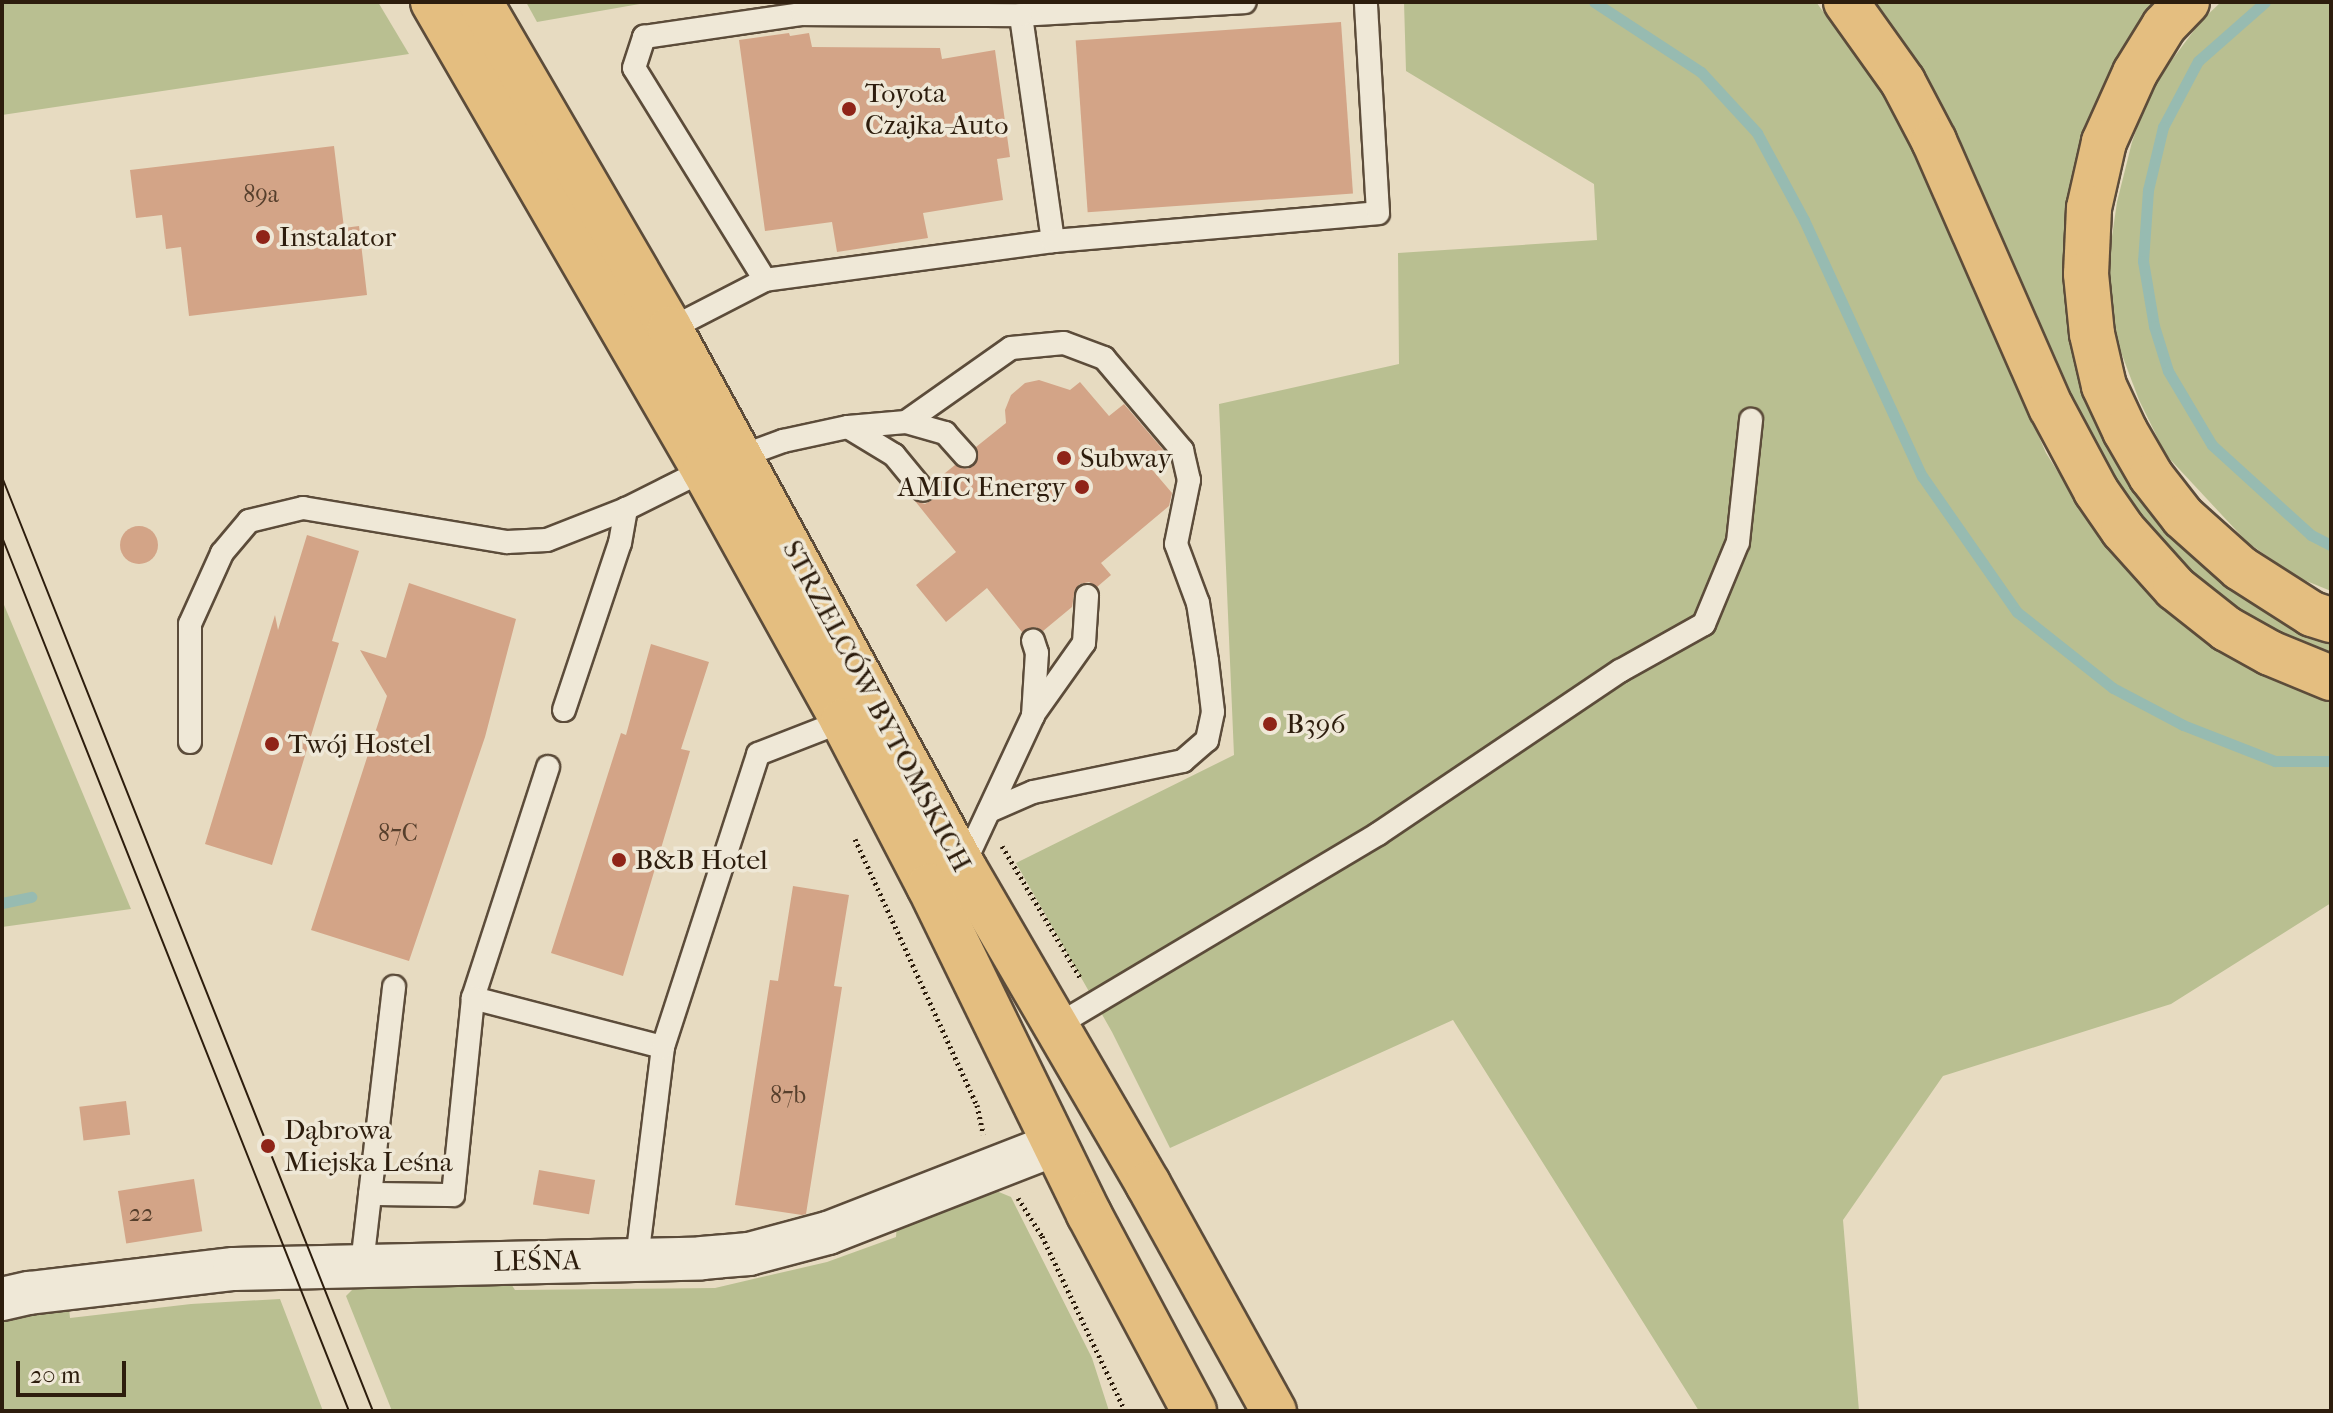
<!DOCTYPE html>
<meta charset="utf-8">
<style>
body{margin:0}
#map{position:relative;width:2333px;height:1413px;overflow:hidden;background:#e7dbc1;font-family:"IM FELL French Canon",serif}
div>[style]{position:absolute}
.green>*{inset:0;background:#b9bf91}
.stream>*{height:11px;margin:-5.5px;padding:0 5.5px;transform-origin:5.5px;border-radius:5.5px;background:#97bbb1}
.building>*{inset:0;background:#d3a487;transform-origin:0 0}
.round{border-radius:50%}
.path>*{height:5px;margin-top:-2.5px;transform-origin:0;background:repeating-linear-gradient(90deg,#2d1d0d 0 2px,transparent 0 6px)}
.roads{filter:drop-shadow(2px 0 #5c4c3a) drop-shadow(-2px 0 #5c4c3a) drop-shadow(0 2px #5c4c3a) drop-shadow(0 -2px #5c4c3a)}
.lane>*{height:22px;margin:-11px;padding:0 11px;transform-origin:11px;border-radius:11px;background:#efe8d7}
.street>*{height:42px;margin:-21px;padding:0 21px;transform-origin:21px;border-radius:21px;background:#efe8d7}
.primary>*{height:44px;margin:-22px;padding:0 22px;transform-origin:22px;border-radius:22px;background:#e4be80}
.highway>*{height:44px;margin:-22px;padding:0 22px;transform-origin:22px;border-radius:22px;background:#e4be80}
.tram>*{height:2px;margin:-1px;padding:0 1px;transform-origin:1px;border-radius:1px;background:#2d1d0d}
.dots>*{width:22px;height:22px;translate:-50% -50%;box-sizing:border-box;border:4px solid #efe8d7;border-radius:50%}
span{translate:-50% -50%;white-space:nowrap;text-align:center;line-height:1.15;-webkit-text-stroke:7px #efe8d7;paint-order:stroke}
.number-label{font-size:24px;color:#563f2c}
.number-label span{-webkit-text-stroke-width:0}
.poi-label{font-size:28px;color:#2d1d0d}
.left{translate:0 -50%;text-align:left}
.right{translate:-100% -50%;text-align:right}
.street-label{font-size:28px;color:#2d1d0d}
.frame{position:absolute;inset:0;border:4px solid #2d1d0d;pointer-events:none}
.scale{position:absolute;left:16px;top:1361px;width:110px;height:36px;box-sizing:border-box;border:4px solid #2d1d0d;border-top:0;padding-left:10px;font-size:24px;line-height:28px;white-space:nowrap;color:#2d1d0d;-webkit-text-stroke:6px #efe8d7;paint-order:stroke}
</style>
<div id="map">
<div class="green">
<i style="clip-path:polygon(2px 2px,378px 2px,409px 54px,2px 115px)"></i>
<i style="clip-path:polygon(526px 2px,651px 2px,537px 22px)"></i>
<i style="clip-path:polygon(1404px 2px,1816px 2px,1874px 79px,1916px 153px,2046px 453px,2100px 539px,2158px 601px,2260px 672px,2331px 701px,2331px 903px,2171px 1004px,1943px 1076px,1843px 1220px,1859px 1411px,1699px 1411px,1453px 1020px,1170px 1148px,1112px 1032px,1016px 863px,1234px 755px,1219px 404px,1399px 364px,1398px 253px,1597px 240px,1594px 184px,1406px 71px)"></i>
<i style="clip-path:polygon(1869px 2px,2165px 2px,2094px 117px,2095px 399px,2331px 638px,2331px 658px,2258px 621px,2205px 585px,2154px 534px,2107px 470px,2073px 408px,1956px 139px,1895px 31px)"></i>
<i style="clip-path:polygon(2221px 2px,2331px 2px,2331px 591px,2299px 578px,2248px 543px,2166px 455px,2139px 400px,2116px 339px,2108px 264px,2117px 202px,2132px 142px,2151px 88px,2201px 21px)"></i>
<i style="clip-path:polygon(2px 600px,131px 909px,2px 927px)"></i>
<i style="clip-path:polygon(994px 1190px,1011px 1197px,1092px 1358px,1109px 1411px,392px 1411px,346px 1296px,365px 1277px,504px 1273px,515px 1290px,715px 1288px,827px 1262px,896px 1237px,897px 1223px)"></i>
<i style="clip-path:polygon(68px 1297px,70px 1318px,191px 1304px,280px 1299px,323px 1411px,2px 1411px,2px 1309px)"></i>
</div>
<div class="stream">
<i style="left:1594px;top:2px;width:128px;rotate:33.2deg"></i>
<i style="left:1701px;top:72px;width:83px;rotate:47.4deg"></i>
<i style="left:1757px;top:133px;width:99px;rotate:61.6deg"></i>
<i style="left:1804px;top:220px;width:282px;rotate:65.3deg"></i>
<i style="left:1922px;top:476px;width:166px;rotate:55.1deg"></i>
<i style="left:2017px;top:612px;width:122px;rotate:38.4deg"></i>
<i style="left:2113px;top:688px;width:79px;rotate:27.9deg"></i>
<i style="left:2183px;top:725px;width:99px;rotate:21.4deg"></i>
<i style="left:2275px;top:761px;width:56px"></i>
<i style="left:2265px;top:2px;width:89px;rotate:138.6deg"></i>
<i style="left:2198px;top:61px;width:75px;rotate:117.9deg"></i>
<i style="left:2163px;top:127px;width:65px;rotate:103.4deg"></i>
<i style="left:2148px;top:190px;width:71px;rotate:94deg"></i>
<i style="left:2143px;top:261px;width:66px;rotate:80.4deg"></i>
<i style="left:2154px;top:326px;width:47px;rotate:72.7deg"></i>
<i style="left:2168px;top:371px;width:86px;rotate:59.3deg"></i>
<i style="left:2212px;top:445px;width:134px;rotate:42.3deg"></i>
<i style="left:2311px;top:535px;width:22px;rotate:27deg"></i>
<i style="left:2px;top:903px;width:30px;rotate:-12deg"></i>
</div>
<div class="building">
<i style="left:1341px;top:22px;width:172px;height:266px;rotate:86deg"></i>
<i style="clip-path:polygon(789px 33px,790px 36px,809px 33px,812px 47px,940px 48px,942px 59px,995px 50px,1010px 157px,997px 159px,1003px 200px,923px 213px,928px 238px,837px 252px,832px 222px,765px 231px,739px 40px)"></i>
<i style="clip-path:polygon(334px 146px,344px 228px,359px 226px,367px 295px,189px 316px,181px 247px,166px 249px,162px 215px,136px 218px,130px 170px)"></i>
<i style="clip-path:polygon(1039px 380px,1070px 390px,1080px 382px,1109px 416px,1124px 404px,1165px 452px,1149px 466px,1172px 493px,1169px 506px,1101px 563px,1111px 575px,1097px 587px,1089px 582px,1080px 584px,1075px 589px,1072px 607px,1043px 631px,1035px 627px,1022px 632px,987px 588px,946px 622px,916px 585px,956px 552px,915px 501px,925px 504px,932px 500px,936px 494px,934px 482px,955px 465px,967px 469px,975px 465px,978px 458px,976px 447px,1006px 423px,1005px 410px,1011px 395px,1025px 383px)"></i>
<i class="round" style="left:120px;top:526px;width:38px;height:38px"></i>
<i style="clip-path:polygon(307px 535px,359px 551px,332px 641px,339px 643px,272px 865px,205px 844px,275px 615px,278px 630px)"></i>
<i style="clip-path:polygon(409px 583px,516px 619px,485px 737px,409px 961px,311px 930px,387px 696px,360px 650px,386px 658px)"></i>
<i style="clip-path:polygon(651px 644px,709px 662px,681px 749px,690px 751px,623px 976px,551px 953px,621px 733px,626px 735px)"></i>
<i style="clip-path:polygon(793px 886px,849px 895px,834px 986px,842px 987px,806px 1214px,802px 1215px,735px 1205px,770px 980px,778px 981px)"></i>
<i style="left:126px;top:1101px;width:34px;height:47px;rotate:83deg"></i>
<i style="left:539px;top:1170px;width:57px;height:35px;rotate:10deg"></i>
<i style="left:194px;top:1179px;width:53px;height:77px;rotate:81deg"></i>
</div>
<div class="path">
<i style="left:855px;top:839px;width:293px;rotate:65.4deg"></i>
<i style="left:977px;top:1105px;width:30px;rotate:78deg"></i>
<i style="left:1002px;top:846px;width:155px;rotate:59.3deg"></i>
<i style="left:1018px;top:1198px;width:45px;rotate:57.7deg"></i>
<i style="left:1042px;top:1236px;width:194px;rotate:64.6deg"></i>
</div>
<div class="roads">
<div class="lane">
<i style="left:1053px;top:241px;width:228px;rotate:-98.1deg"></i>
<i style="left:1021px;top:15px;width:224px;rotate:-3.3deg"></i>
<i style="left:765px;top:280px;width:291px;rotate:-7.7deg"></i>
<i style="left:1053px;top:241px;width:326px;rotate:-4.9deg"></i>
<i style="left:1378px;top:213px;width:211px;rotate:-93.3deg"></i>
<i style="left:670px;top:329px;width:107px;rotate:-27.3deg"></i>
<i style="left:765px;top:280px;width:249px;rotate:-121.7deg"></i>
<i style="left:634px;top:68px;width:33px;rotate:-72deg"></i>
<i style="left:644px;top:37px;width:160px;rotate:-8.3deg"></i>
<i style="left:802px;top:14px;width:219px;rotate:0.3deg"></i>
<i style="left:906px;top:422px;width:128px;rotate:-35.2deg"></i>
<i style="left:1011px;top:348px;width:53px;rotate:-5.4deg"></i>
<i style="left:1064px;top:343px;width:43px;rotate:20.6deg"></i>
<i style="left:1104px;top:358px;width:121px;rotate:49.7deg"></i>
<i style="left:1182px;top:450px;width:31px;rotate:77deg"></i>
<i style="left:1189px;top:480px;width:65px;rotate:101.5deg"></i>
<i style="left:1176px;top:544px;width:63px;rotate:69.6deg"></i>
<i style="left:1198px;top:603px;width:59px;rotate:81.2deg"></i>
<i style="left:1207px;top:661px;width:51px;rotate:83.3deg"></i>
<i style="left:1213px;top:712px;width:29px;rotate:102deg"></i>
<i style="left:1207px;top:740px;width:32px;rotate:139deg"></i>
<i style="left:1183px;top:761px;width:153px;rotate:168.3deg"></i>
<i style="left:1033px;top:792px;width:48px;rotate:156.6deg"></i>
<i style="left:848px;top:427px;width:58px;rotate:-4.9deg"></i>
<i style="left:906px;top:422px;width:41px;rotate:15.8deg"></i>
<i style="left:945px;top:433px;width:30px;rotate:48deg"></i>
<i style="left:742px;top:456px;width:44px;rotate:-20.1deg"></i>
<i style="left:783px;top:441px;width:66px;rotate:-12.2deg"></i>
<i style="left:848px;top:427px;width:54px;rotate:31.3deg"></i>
<i style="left:894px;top:455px;width:45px;rotate:50.4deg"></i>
<i style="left:564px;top:710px;width:176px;rotate:-71.5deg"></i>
<i style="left:620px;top:543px;width:35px;rotate:-80deg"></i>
<i style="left:1033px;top:715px;width:88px;rotate:-54.7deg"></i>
<i style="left:1084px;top:643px;width:47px;rotate:-86.3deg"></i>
<i style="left:190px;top:742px;width:118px;rotate:-90deg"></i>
<i style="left:190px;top:624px;width:78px;rotate:-65.7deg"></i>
<i style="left:222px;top:553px;width:42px;rotate:-49.8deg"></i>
<i style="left:249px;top:521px;width:56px;rotate:-13.5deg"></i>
<i style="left:303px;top:508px;width:207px;rotate:9.5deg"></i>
<i style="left:507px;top:542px;width:40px;rotate:-2.9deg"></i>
<i style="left:547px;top:540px;width:85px;rotate:-21.4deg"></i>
<i style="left:626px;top:509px;width:87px;rotate:-26.6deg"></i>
<i style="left:548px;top:767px;width:243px;rotate:108deg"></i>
<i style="left:473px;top:998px;width:196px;rotate:14.5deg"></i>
<i style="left:963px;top:866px;width:166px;rotate:-65deg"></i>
<i style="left:1033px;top:716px;width:63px;rotate:-86.4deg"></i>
<i style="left:1037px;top:653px;width:13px;rotate:-108deg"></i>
<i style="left:1056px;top:1026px;width:375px;rotate:-30.8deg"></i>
<i style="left:1378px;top:834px;width:292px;rotate:-34deg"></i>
<i style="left:1620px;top:671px;width:96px;rotate:-29.2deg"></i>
<i style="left:1704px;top:624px;width:89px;rotate:-67.5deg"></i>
<i style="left:1738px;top:542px;width:123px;rotate:-83.9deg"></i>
<i style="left:370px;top:1194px;width:83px;rotate:0.7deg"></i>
<i style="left:453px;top:1195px;width:198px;rotate:-84.2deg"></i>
<i style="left:637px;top:1259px;width:214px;rotate:-83deg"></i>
<i style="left:663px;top:1047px;width:308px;rotate:-72deg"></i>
<i style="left:758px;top:754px;width:91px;rotate:-21.2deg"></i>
<i style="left:362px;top:1264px;width:279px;rotate:-83.4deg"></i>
</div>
<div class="street">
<i style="left:2px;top:1299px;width:28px;rotate:-13deg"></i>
<i style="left:29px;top:1293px;width:206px;rotate:-6.7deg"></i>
<i style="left:234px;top:1269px;width:468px;rotate:-1.3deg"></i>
<i style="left:702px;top:1258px;width:47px;rotate:-4.9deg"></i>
<i style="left:749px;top:1254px;width:82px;rotate:-14.9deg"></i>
<i style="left:828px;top:1233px;width:243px;rotate:-21.3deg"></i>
</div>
<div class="primary">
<i style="left:433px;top:2px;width:541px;rotate:59.93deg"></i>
<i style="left:704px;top:470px;width:287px;rotate:61deg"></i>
<i style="left:843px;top:721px;width:186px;rotate:62.5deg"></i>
<i style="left:929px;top:886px;width:365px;rotate:64deg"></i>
<i style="left:1089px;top:1214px;width:223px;rotate:61.9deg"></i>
<i style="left:480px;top:2px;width:378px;rotate:59.8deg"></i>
<i style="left:670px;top:329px;width:612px;rotate:61.38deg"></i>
<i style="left:963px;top:866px;width:368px;rotate:59.8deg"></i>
<i style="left:1148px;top:1184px;width:260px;rotate:61deg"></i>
</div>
<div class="highway">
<i style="left:1846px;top:2px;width:98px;rotate:54.5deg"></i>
<i style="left:1903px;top:82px;width:67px;rotate:62.3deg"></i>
<i style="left:1934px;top:141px;width:291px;rotate:66.3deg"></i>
<i style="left:2051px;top:407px;width:95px;rotate:61.8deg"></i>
<i style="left:2096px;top:491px;width:47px;rotate:55.3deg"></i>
<i style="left:2123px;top:530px;width:78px;rotate:48.1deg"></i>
<i style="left:2175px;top:588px;width:66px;rotate:38.3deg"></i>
<i style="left:2227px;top:629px;width:49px;rotate:29.2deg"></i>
<i style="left:2270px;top:653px;width:66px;rotate:22.3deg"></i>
<i style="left:2187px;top:2px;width:33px;rotate:134deg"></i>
<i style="left:2164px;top:26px;width:55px;rotate:121.7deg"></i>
<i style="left:2135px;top:73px;width:76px;rotate:114.2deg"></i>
<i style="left:2104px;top:142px;width:68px;rotate:102.8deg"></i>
<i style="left:2089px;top:208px;width:66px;rotate:92.6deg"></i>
<i style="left:2086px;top:274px;width:60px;rotate:84.3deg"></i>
<i style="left:2092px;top:334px;width:53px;rotate:77deg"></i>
<i style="left:2104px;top:386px;width:50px;rotate:65deg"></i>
<i style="left:2125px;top:431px;width:52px;rotate:60deg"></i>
<i style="left:2151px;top:476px;width:52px;rotate:52deg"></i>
<i style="left:2183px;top:517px;width:76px;rotate:41.8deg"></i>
<i style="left:2240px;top:568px;width:85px;rotate:32.6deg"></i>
<i style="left:2312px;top:614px;width:20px;rotate:18deg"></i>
</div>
</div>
<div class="tram">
<i style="left:2px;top:477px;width:1005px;rotate:68.34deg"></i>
<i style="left:2px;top:537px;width:940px;rotate:68.35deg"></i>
</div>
<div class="dots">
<i style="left:849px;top:109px;background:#8f2418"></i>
<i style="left:263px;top:237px;background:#8f2418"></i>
<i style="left:1064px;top:458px;background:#8f2418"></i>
<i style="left:1082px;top:487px;background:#8f2418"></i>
<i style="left:1270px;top:724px;background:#8f2418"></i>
<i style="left:272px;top:744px;background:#8f2418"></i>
<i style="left:619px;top:860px;background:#8f2418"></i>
<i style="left:268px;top:1146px;background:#8f2418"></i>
</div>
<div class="number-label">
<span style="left:261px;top:195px">89a</span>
<span style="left:398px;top:834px">87C</span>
<span style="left:788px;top:1096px">87b</span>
<span style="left:141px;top:1214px">22</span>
</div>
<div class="poi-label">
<span class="left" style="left:865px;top:109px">Toyota<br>Czajka-Auto</span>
<span class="left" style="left:279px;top:237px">Instalator</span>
<span class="left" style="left:1080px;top:458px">Subway</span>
<span class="right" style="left:1066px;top:487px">AMIC Energy</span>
<span class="left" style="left:1286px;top:724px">B396</span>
<span class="left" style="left:288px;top:744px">Twój Hostel</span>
<span class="left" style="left:635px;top:860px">B&amp;B Hotel</span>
<span class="left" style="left:284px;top:1146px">Dąbrowa<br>Miejska Leśna</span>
</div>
<div class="street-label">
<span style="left:877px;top:706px;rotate:62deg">STRZELCÓW BYTOMSKICH</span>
<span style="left:537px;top:1261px;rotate:-1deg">LEŚNA</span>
</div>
<div class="frame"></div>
<div class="scale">20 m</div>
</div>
